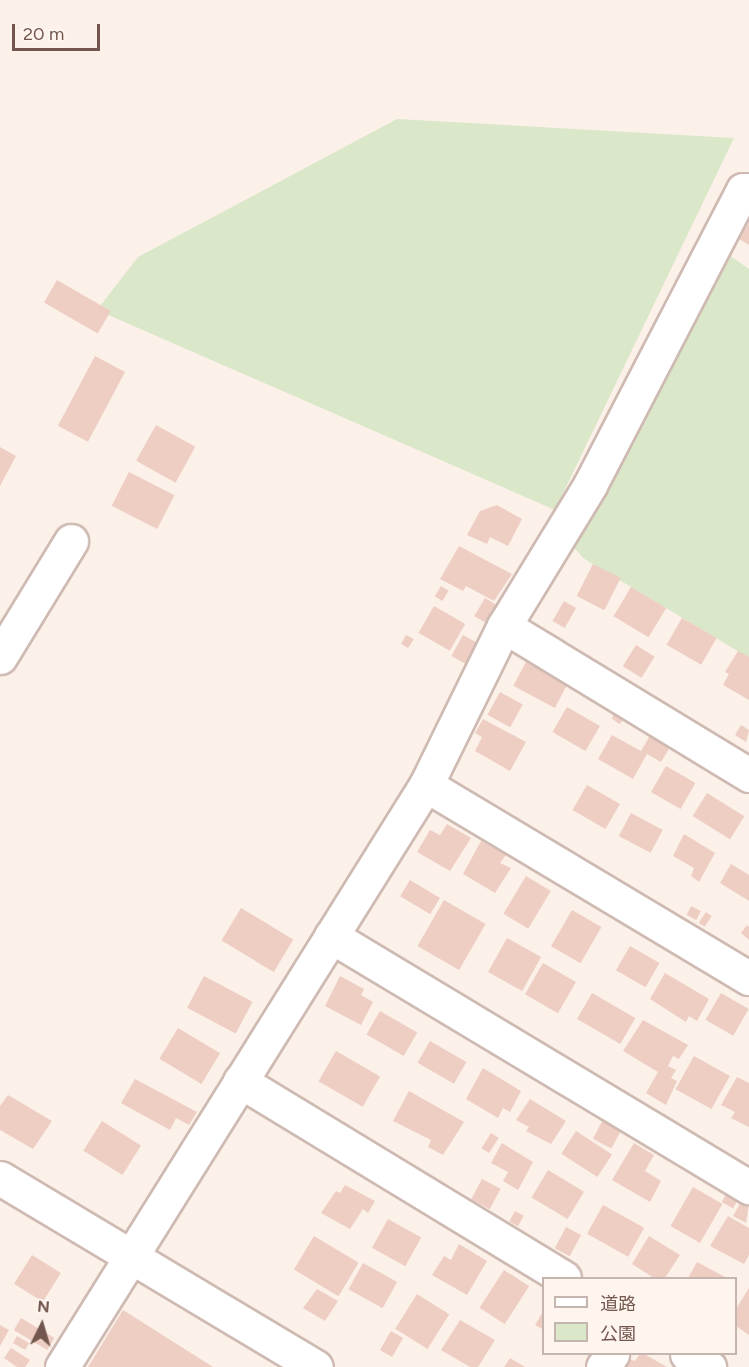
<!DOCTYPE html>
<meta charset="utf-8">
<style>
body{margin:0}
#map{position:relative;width:749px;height:1367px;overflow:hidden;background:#fbf1e9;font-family:Figtree,"Noto Sans JP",sans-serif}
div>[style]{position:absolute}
.green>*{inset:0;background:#dae7c8}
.building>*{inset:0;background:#eecdc3;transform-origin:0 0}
.roads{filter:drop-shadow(2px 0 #cebab2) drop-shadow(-2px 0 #cebab2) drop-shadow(0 2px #cebab2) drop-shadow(0 -2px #cebab2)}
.minor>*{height:33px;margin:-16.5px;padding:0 16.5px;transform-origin:16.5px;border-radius:16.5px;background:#fff}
span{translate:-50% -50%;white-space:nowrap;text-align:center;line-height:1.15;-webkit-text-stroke:4.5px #fef5ef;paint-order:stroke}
.legend{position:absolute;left:542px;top:1277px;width:195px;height:78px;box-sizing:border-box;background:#fef5ef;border:2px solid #c6b5af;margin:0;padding:8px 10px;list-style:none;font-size:18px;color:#73564e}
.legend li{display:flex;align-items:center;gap:12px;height:30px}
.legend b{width:30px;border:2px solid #c6b5af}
.north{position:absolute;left:12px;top:1295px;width:60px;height:60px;-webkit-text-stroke:4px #fef5ef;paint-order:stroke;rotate:5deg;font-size:16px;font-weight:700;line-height:24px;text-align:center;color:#73564e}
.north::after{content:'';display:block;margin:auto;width:21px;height:27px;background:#73564e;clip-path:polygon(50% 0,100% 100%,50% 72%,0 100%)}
.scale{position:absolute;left:12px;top:24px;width:88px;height:27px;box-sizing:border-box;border:3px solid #73564e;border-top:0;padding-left:8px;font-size:18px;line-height:21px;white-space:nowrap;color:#73564e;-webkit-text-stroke:4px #fef5ef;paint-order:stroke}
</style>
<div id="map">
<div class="green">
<i style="clip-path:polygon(397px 119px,734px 138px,555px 510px,97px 310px,138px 257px)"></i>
<i style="clip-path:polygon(729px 255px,749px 269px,749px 658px,583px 558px,567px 539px,715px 267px)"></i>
</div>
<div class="building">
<i style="clip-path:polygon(749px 222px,749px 245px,739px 239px)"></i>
<i style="left:57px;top:280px;width:62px;height:26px;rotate:30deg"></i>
<i style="left:95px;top:356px;width:34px;height:79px;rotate:28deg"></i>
<i style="left:156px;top:425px;width:45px;height:41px;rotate:29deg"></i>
<i style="clip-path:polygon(0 447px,16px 456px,0 486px)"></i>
<i style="left:129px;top:472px;width:51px;height:38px;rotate:27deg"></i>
<i style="clip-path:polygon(497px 505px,522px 519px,508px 546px,490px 537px,487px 544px,467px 535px,480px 511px)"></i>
<i style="clip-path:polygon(459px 546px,512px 574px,494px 601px,466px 586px,463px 591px,440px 579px)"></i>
<i style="left:593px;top:564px;width:31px;height:36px;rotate:27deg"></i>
<i style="left:441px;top:586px;width:9px;height:12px;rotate:32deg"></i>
<i style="left:631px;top:587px;width:41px;height:34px;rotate:31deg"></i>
<i style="left:485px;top:598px;width:23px;height:21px;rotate:31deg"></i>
<i style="left:564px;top:601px;width:14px;height:23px;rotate:30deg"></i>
<i style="left:434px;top:606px;width:36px;height:31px;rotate:30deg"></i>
<i style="left:682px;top:618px;width:40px;height:31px;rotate:30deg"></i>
<i style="clip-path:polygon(406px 635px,414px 639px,408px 648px,401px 644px)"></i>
<i style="left:463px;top:635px;width:23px;height:24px;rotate:29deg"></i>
<i style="left:636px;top:645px;width:22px;height:25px;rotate:32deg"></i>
<i style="clip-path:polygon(738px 651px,749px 657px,749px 700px,723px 685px,729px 674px,725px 672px)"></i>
<i style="left:526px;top:662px;width:47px;height:27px;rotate:28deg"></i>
<i style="left:500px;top:692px;width:26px;height:26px;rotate:29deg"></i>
<i style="left:567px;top:707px;width:38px;height:29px;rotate:30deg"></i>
<i style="left:617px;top:711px;width:10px;height:9px;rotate:37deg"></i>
<i style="clip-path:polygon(483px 719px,526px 742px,510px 771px,475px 751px,482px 737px,475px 733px)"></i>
<i style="clip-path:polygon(741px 725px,749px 730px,746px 742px,735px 735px)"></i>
<i style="clip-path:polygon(652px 732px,672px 744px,661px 762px,647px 754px,633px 779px,598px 759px,612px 735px,641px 751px)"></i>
<i style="left:666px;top:766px;width:34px;height:30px;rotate:30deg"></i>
<i style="left:587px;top:785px;width:38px;height:29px;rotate:30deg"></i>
<i style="left:707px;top:793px;width:44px;height:27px;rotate:32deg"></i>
<i style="left:631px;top:813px;width:36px;height:26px;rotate:28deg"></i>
<i style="clip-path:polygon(447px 824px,471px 838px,450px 871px,417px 852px,430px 830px,440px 835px)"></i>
<i style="clip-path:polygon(684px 834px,715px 853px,699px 882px,691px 876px,694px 868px,673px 856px)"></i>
<i style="clip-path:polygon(481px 841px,506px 855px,500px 863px,511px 868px,495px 893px,463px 874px)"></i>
<i style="clip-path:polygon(731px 864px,749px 875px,749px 901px,720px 883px)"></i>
<i style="left:526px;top:876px;width:29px;height:44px;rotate:31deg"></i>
<i style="left:410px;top:880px;width:35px;height:19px;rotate:31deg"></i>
<i style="left:444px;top:900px;width:48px;height:53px;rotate:30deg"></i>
<i style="left:691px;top:906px;width:11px;height:10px;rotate:27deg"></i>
<i style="left:241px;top:908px;width:61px;height:38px;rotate:31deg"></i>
<i style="left:572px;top:910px;width:34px;height:42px;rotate:30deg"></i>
<i style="left:706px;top:912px;width:7px;height:13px;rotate:34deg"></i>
<i style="clip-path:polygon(747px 925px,749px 927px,749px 940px,741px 933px)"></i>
<i style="left:507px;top:938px;width:39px;height:39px;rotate:29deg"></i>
<i style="left:630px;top:946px;width:34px;height:28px;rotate:30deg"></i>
<i style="left:543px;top:963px;width:38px;height:36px;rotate:30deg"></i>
<i style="clip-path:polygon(665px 973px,709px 999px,697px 1021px,689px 1016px,686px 1022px,650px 999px)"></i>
<i style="left:204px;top:976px;width:55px;height:36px;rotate:28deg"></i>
<i style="clip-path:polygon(340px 976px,364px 989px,361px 995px,373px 1002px,361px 1025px,325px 1006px)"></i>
<i style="left:592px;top:993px;width:50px;height:30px;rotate:30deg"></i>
<i style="left:721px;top:993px;width:32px;height:31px;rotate:30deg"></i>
<i style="left:380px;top:1011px;width:43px;height:27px;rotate:30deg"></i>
<i style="clip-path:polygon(643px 1020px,688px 1045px,679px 1059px,673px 1056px,668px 1066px,676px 1070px,671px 1078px,677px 1081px,666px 1105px,646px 1093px,658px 1072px,623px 1051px)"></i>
<i style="left:178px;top:1028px;width:49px;height:36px;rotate:31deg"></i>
<i style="left:430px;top:1041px;width:42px;height:25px;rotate:30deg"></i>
<i style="left:336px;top:1051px;width:51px;height:35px;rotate:30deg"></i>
<i style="left:694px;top:1056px;width:41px;height:38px;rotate:29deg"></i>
<i style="clip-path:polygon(483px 1068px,521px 1091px,510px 1112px,503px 1108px,498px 1118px,466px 1099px)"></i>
<i style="clip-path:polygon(737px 1077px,749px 1083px,749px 1127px,731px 1118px,735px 1112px,721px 1105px)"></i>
<i style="clip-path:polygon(135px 1079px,197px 1112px,189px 1125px,176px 1118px,170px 1130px,121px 1103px)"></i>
<i style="clip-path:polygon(409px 1091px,464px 1122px,443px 1155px,428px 1147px,431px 1140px,393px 1121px)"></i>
<i style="clip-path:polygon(8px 1095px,52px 1121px,33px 1149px,0 1130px,0 1106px)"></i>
<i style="clip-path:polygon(530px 1099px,566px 1121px,551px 1144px,526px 1131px,529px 1127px,516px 1120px)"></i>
<i style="left:606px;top:1114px;width:21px;height:28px;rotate:28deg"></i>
<i style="left:102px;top:1121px;width:46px;height:35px;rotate:32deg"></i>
<i style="left:576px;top:1131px;width:43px;height:27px;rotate:33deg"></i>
<i style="left:491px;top:1133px;width:9px;height:18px;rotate:32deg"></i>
<i style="clip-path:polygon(502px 1143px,533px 1162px,518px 1190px,503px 1181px,508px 1172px,491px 1163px)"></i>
<i style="clip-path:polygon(634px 1143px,654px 1155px,645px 1171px,661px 1181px,650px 1202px,612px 1180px)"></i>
<i style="left:548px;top:1170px;width:42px;height:32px;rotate:31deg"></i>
<i style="left:482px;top:1179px;width:21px;height:23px;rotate:28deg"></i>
<i style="clip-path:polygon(345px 1185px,375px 1201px,368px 1213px,363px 1209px,350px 1229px,321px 1213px,336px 1191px,340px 1193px)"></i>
<i style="left:693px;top:1187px;width:34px;height:45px;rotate:30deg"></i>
<i style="left:729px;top:1189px;width:13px;height:15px;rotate:29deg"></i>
<i style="clip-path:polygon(742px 1200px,749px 1204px,746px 1223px,733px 1216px)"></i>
<i style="left:603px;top:1205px;width:47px;height:33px;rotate:29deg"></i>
<i style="left:515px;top:1211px;width:10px;height:12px;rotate:29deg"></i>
<i style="clip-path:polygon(728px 1216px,749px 1228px,749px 1255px,744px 1264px,710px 1246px)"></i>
<i style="left:388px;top:1219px;width:38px;height:33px;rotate:29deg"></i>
<i style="left:566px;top:1227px;width:17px;height:24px;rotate:28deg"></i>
<i style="left:314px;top:1236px;width:52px;height:39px;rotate:31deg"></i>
<i style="clip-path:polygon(649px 1236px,680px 1255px,665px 1278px,654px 1278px,632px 1264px)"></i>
<i style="clip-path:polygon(459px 1244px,487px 1261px,467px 1295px,432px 1275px,444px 1256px,451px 1260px)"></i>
<i style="left:32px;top:1255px;width:34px;height:34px;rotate:32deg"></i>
<i style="clip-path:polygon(697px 1262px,727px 1278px,688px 1278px)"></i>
<i style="left:363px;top:1263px;width:39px;height:30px;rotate:29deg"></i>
<i style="left:504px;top:1270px;width:30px;height:45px;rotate:33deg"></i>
<i style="clip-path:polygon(749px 1288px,749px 1335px,736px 1326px,736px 1309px)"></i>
<i style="clip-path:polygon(317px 1289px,338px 1301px,325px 1321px,303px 1308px)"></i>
<i style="left:417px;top:1294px;width:38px;height:41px;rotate:32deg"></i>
<i style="clip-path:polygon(123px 1310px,213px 1367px,88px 1367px)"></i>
<i style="clip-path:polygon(544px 1310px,544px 1330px,535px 1325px)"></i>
<i style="left:21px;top:1318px;width:39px;height:14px;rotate:31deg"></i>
<i style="clip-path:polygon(460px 1320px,495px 1340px,478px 1367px,470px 1367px,441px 1350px)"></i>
<i style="clip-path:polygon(0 1325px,9px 1330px,0 1346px)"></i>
<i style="left:391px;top:1331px;width:14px;height:22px;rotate:30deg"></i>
<i style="left:17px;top:1336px;width:14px;height:8px;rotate:30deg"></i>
<i style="clip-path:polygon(11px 1348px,30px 1360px,25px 1367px,17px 1367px,4px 1358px)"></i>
<i style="clip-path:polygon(640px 1354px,644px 1354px,667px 1367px,624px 1367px,629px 1359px,635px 1361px)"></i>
<i style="clip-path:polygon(510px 1358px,525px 1367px,504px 1367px)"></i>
</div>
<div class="roads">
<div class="minor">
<i style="left:504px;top:626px;width:287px;rotate:31.3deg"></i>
<i style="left:0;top:657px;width:136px;rotate:-58.5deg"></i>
<i style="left:426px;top:785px;width:376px;rotate:30.9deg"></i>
<i style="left:331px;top:936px;width:488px;rotate:31deg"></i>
<i style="left:240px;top:1081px;width:379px;rotate:31.3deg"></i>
<i style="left:0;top:1178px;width:368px;rotate:30.9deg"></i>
<i style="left:687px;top:1354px;width:26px;rotate:31deg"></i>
<i style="left:62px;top:1367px;width:686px;rotate:-57.98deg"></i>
<i style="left:426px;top:785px;width:177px;rotate:-63.9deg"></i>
<i style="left:504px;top:626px;width:165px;rotate:-58.6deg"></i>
<i style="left:590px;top:485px;width:332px;rotate:-62.6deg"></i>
<i style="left:743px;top:190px;width:6px"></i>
<i style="left:603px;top:1367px;width:16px;rotate:-55deg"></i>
</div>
</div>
<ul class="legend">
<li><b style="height:8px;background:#fff"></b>道路</li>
<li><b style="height:16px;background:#dae7c8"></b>公園</li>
</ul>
<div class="north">N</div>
<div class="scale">20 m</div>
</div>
